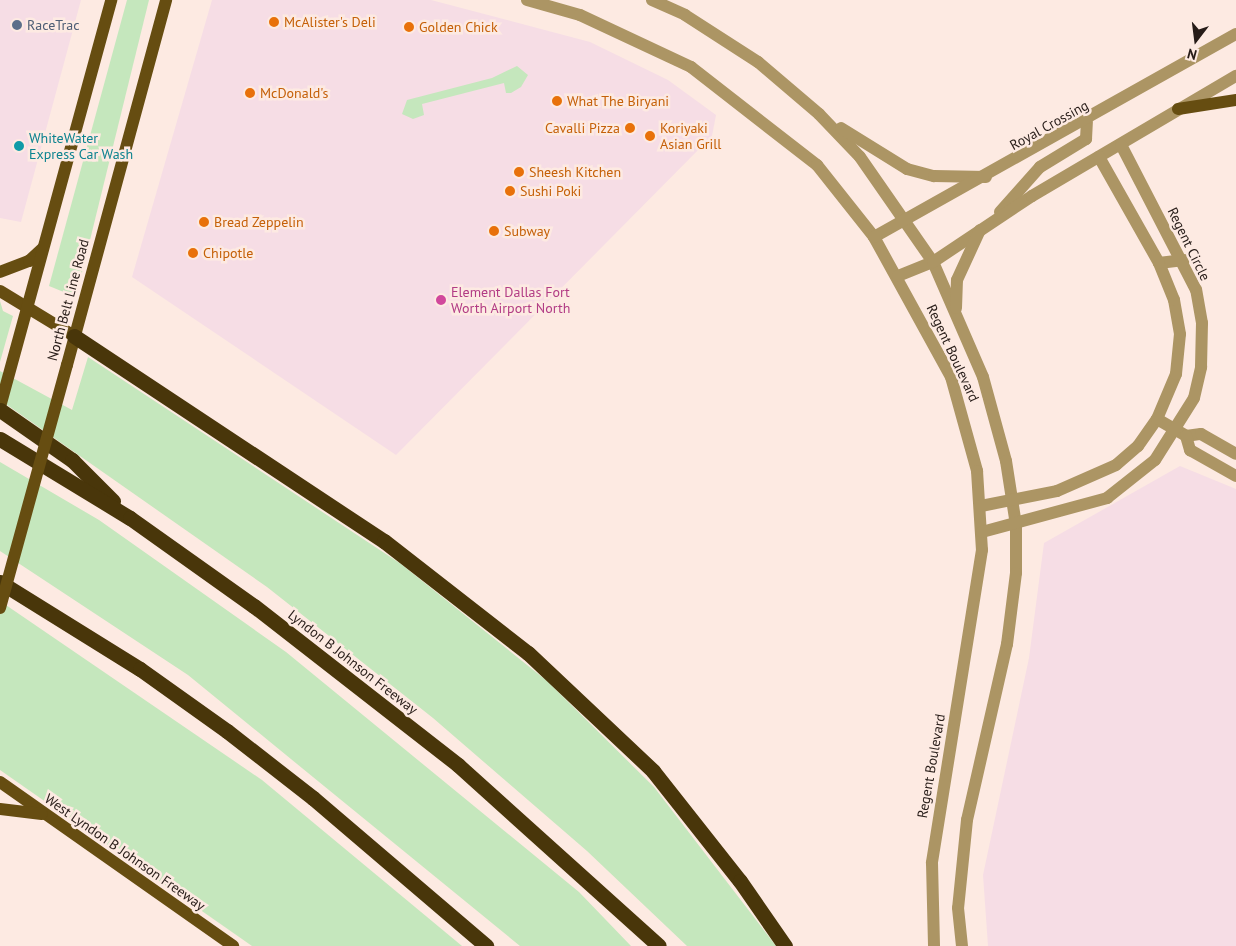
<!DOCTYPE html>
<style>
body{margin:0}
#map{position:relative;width:1236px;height:946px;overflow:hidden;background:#fdeae2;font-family:"PT Sans",sans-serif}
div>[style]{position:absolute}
.commercial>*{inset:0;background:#f6dde5}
.green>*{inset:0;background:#c5e7bd}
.minor>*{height:12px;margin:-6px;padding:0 6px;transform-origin:6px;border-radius:6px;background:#ac9564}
.major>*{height:12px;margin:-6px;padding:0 6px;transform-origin:6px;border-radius:6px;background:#664d11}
.highway>*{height:15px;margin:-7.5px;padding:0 7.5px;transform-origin:7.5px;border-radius:7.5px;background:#49360a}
.major-bridge>*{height:12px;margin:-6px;padding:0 6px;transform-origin:6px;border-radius:6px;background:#664d11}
.dots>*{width:14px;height:14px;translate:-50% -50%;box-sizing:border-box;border:2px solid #fdeae2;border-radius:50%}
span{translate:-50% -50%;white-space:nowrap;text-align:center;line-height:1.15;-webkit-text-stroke:5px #fdeae2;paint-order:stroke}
.food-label{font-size:14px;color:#c56008}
.left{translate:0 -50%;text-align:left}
.right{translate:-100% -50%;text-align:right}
.service-label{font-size:14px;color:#4e5e75}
.street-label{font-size:14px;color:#271c18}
.culture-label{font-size:14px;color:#0d838f}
.hotel-label{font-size:14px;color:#b23c85}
.north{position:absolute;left:1171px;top:15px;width:50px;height:50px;-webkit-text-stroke:4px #fdeae2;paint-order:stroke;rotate:195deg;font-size:14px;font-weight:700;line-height:20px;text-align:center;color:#271c18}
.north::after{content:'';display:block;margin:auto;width:18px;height:22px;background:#271c18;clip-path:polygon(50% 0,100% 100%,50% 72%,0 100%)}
</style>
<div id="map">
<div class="commercial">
<i style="clip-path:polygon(0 0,81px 0,21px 222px,0 218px)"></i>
<i style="clip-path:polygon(212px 0,431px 0,590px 42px,668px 80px,716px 115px,712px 136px,396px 455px,132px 277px)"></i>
<i style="clip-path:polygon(1180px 466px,1236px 489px,1236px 946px,988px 946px,983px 875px,1029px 658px,1044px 543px)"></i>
</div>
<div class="green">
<i style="clip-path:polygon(127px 0,149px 0,76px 297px,49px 286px)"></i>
<i style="clip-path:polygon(517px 66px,528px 75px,521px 87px,511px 93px,506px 93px,504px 83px,422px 104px,424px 115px,413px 119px,402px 114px,407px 100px,492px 78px)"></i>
<i style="clip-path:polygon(0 301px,3px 311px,13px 316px,0 362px)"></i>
<i style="clip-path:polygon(88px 357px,401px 564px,547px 681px,654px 787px,776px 946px,687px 946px,587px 851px,433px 718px,267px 587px,0 400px,0 371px,72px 410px)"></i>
<i style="clip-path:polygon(0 462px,99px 520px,286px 652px,579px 892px,631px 946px,520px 946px,188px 675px,0 551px)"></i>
<i style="clip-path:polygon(0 601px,262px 780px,462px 946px,252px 946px,0 770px)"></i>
</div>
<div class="minor">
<i style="left:527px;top:0;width:55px;rotate:15.8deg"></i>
<i style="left:580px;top:15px;width:123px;rotate:25.1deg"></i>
<i style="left:691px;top:67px;width:160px;rotate:37.9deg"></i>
<i style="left:817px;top:165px;width:92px;rotate:51.6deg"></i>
<i style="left:874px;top:237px;width:160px;rotate:61.2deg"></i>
<i style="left:951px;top:377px;width:98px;rotate:74.5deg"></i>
<i style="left:977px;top:471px;width:79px;rotate:86.4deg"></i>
<i style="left:982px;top:550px;width:317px;rotate:99.1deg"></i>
<i style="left:932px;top:863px;width:83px;rotate:88.6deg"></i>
<i style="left:652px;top:0;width:36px;rotate:24deg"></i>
<i style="left:685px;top:15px;width:87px;rotate:32.8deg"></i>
<i style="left:758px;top:62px;width:80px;rotate:40.4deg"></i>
<i style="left:819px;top:114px;width:59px;rotate:46.4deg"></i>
<i style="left:860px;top:157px;width:128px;rotate:55.2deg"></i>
<i style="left:933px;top:262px;width:125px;rotate:66.5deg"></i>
<i style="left:983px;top:377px;width:87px;rotate:74.7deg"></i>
<i style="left:1006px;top:461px;width:65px;rotate:81.1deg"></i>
<i style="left:1016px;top:525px;width:48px;rotate:90deg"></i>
<i style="left:1016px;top:573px;width:72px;rotate:97.2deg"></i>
<i style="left:1007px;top:644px;width:180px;rotate:102.8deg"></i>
<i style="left:967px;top:820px;width:88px;rotate:95.8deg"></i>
<i style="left:958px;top:908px;width:38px;rotate:84deg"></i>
<i style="left:841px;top:128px;width:78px;rotate:31.8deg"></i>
<i style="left:907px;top:169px;width:28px;rotate:15deg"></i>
<i style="left:934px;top:176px;width:52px;rotate:1.1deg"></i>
<i style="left:1000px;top:212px;width:60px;rotate:-48.4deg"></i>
<i style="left:1040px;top:167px;width:54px;rotate:-31.3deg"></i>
<i style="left:1086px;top:139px;width:17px;rotate:-87deg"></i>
<i style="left:874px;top:237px;width:415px;rotate:-29.3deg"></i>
<i style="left:1159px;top:263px;width:25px;rotate:-7deg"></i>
<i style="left:898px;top:276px;width:38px;rotate:-22deg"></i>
<i style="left:933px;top:262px;width:119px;rotate:-33.7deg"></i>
<i style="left:1032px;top:196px;width:237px;rotate:-30.5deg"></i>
<i style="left:956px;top:308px;width:28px;rotate:-88deg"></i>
<i style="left:957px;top:280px;width:55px;rotate:-65.3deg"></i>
<i style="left:1157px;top:419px;width:34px;rotate:30deg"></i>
<i style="left:1186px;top:436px;width:15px;rotate:-8deg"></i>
<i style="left:1201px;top:434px;width:40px;rotate:29.7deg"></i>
<i style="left:1186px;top:436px;width:15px;rotate:74deg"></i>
<i style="left:1190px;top:450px;width:53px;rotate:29.5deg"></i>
<i style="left:981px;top:506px;width:77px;rotate:-11.2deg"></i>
<i style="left:1057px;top:491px;width:64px;rotate:-23.8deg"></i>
<i style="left:1116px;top:465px;width:29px;rotate:-41deg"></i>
<i style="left:1138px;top:446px;width:33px;rotate:-55deg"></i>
<i style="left:1157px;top:419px;width:49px;rotate:-67.1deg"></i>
<i style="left:1176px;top:374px;width:40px;rotate:-84.3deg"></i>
<i style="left:1180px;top:334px;width:35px;rotate:-100deg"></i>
<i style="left:1174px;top:300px;width:40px;rotate:-112deg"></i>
<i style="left:1159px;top:263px;width:122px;rotate:-119.5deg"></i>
<i style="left:982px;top:532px;width:130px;rotate:-15.2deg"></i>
<i style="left:1107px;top:498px;width:61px;rotate:-38.4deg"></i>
<i style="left:1155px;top:460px;width:73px;rotate:-57.8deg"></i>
<i style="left:1194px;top:398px;width:32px;rotate:-77deg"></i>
<i style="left:1201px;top:367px;width:44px;rotate:-88.7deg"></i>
<i style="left:1202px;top:323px;width:34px;rotate:-100deg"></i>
<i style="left:1196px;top:290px;width:163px;rotate:-117.3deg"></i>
</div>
<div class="major">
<i style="left:1178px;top:109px;width:59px;rotate:-8.8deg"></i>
<i style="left:0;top:272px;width:31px;rotate:-21deg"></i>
<i style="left:29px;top:261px;width:19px;rotate:-43deg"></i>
<i style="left:0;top:291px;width:87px;rotate:31.3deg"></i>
<i style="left:67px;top:365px;width:378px;rotate:-74.8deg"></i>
<i style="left:0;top:407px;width:422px;rotate:-74.7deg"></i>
<i style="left:0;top:782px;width:285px;rotate:35.1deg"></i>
<i style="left:0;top:809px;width:42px;rotate:6.8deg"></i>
</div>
<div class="highway">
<i style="left:74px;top:336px;width:372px;rotate:33.5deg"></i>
<i style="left:384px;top:541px;width:182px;rotate:37.9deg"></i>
<i style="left:528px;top:653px;width:172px;rotate:43.3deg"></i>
<i style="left:653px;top:771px;width:140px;rotate:51.7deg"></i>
<i style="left:740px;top:881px;width:79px;rotate:55.3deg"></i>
<i style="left:0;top:410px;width:88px;rotate:34.8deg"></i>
<i style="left:72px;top:460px;width:58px;rotate:45deg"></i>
<i style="left:0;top:439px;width:152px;rotate:31.3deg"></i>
<i style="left:130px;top:518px;width:152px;rotate:35.4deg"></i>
<i style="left:254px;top:606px;width:259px;rotate:37.9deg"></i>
<i style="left:458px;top:765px;width:270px;rotate:42deg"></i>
<i style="left:0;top:582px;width:165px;rotate:31.9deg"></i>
<i style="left:140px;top:669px;width:107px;rotate:35.5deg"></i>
<i style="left:227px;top:731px;width:109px;rotate:37.9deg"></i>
<i style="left:313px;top:798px;width:228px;rotate:40.5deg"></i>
</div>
<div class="major-bridge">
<i style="left:0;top:608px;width:252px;rotate:-74.6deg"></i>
</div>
<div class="dots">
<i style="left:274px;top:22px;background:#e8710a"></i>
<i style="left:17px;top:25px;background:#5c6f8a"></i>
<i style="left:409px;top:27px;background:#e8710a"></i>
<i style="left:250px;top:93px;background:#e8710a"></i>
<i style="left:557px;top:101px;background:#e8710a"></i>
<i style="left:630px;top:128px;background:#e8710a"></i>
<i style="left:650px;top:136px;background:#e8710a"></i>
<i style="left:19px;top:146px;background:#0f9aa8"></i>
<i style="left:519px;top:172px;background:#e8710a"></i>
<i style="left:510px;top:191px;background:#e8710a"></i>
<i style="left:204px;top:222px;background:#e8710a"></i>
<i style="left:494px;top:231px;background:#e8710a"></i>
<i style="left:193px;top:253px;background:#e8710a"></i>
<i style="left:441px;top:300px;background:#d1479c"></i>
</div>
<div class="food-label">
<span class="left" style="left:284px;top:22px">McAlister's Deli</span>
<span class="left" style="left:419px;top:27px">Golden Chick</span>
<span class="left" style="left:260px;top:93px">McDonald's</span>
<span class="left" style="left:567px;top:101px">What The Biryani</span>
<span class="right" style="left:620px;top:128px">Cavalli Pizza</span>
<span class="left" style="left:660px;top:136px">Koriyaki<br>Asian Grill</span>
<span class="left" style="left:529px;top:172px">Sheesh Kitchen</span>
<span class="left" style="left:520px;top:191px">Sushi Poki</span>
<span class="left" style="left:214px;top:222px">Bread Zeppelin</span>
<span class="left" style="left:504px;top:231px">Subway</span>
<span class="left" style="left:203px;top:253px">Chipotle</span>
</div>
<div class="service-label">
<span class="left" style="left:27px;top:25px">RaceTrac</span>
</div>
<div class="street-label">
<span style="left:1049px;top:125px;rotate:-29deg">Royal Crossing</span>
<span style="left:1189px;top:244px;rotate:64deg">Regent Circle</span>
<span style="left:68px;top:300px;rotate:-75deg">North Belt Line Road</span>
<span style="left:953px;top:353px;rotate:65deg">Regent Boulevard</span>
<span style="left:353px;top:662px;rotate:38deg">Lyndon B Johnson Freeway</span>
<span style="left:931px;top:766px;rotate:-80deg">Regent Boulevard</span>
<span style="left:125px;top:852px;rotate:35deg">West Lyndon B Johnson Freeway</span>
</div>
<div class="culture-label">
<span class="left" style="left:29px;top:146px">WhiteWater<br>Express Car Wash</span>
</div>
<div class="hotel-label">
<span class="left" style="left:451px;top:300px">Element Dallas Fort<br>Worth Airport North</span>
</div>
<div class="north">N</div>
</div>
